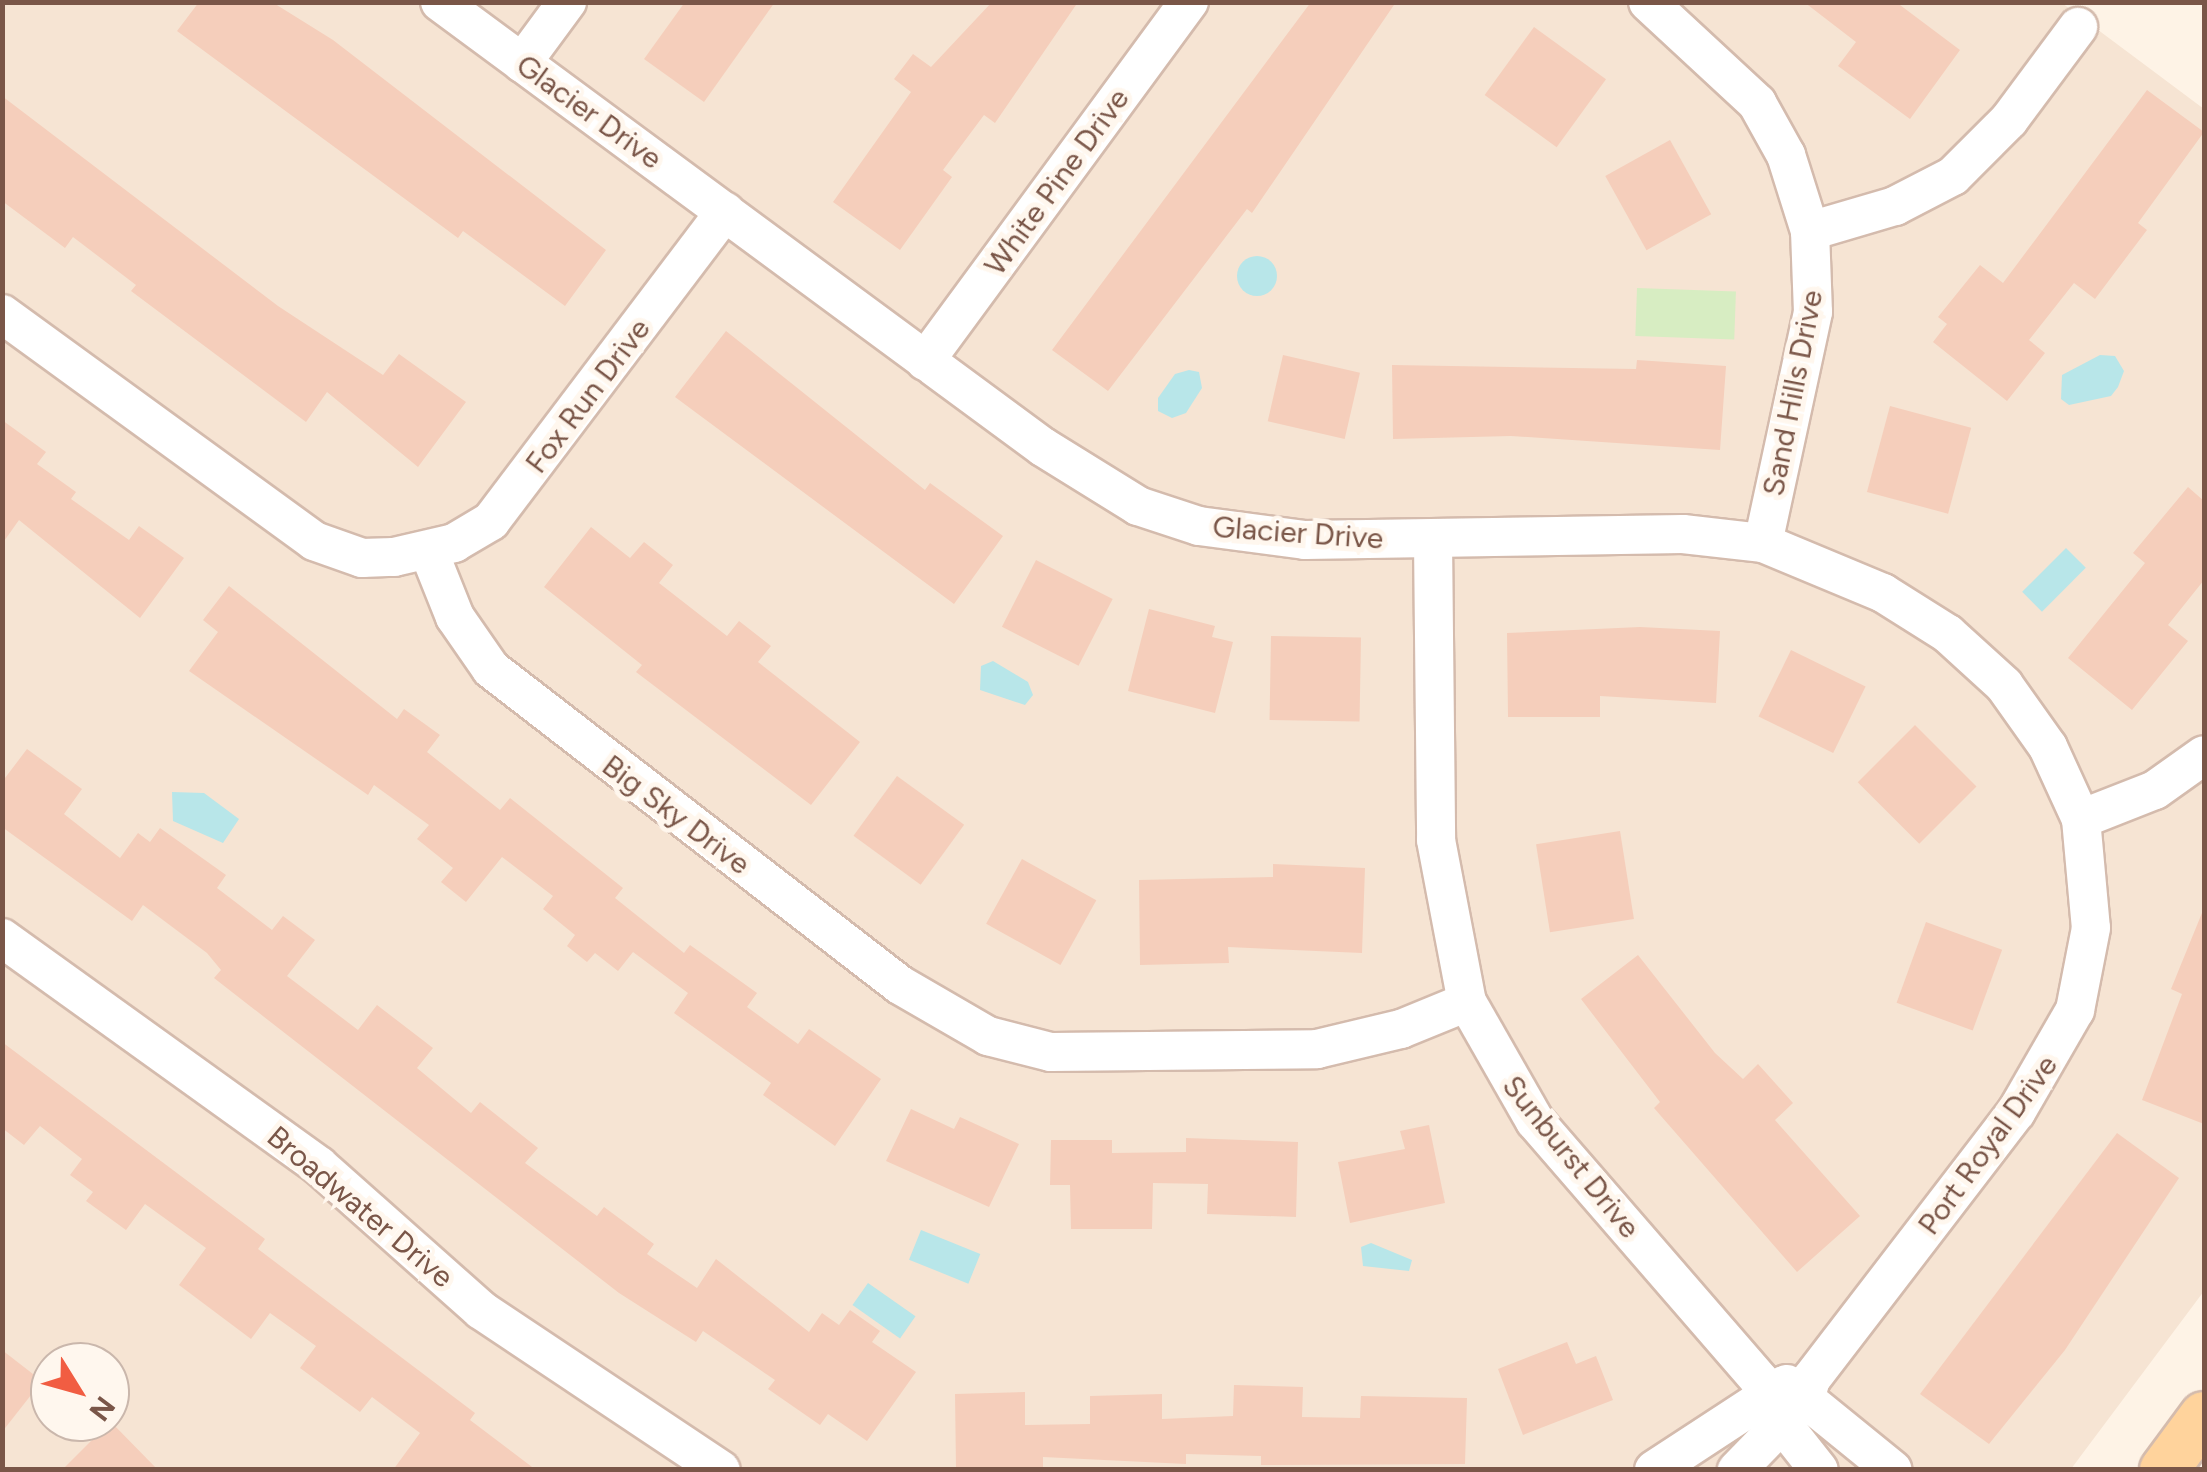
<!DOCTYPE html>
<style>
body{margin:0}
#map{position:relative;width:2207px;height:1472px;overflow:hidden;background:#fef3e6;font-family:Figtree,sans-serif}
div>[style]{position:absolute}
.residential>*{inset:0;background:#f6e4d3}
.green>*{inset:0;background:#d7edc2;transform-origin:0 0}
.water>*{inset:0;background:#b8e6e9;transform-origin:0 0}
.round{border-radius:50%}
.building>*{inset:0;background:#f5cebb;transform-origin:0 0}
.roads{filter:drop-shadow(2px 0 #d4bbad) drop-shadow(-2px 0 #d4bbad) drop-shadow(0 2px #d4bbad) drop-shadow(0 -2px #d4bbad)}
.minor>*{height:38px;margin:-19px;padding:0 19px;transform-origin:19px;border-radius:19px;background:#fff}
.major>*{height:48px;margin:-24px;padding:0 24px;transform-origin:24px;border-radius:24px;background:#ffd39c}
span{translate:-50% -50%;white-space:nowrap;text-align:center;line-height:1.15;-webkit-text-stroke:10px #fff7ee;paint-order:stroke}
.street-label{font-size:30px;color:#7a5648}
.frame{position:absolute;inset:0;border:5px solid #7a5648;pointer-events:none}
.north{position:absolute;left:30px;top:1342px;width:100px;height:100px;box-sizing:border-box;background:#fff7ee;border:2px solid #cab7ac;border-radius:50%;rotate:127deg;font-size:28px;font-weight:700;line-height:40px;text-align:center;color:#7a5648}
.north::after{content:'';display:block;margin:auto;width:35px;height:45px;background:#f15d42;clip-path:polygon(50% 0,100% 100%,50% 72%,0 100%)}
</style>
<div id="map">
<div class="residential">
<i style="clip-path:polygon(evenodd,3px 3px,2062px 3px,2204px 109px,2204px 1291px,2071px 1469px,3px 1469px,3px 3px,50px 1362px,110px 1362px,110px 1422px,50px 1422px,50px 1362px)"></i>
</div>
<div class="green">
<i style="left:1637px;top:288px;width:99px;height:48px;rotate:2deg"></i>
</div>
<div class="water">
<i class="round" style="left:1237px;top:256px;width:40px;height:40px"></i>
<i style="clip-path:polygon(2100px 355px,2115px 356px,2124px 371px,2118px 387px,2111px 396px,2069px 405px,2061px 399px,2062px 375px)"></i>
<i style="clip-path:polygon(1189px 370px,1199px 372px,1202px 388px,1186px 413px,1172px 418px,1158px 411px,1158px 398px,1175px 374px)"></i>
<i style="left:2066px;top:548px;width:28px;height:62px;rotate:45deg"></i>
<i style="clip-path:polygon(993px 661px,1028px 682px,1033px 695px,1025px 705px,980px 690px,981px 666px)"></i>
<i style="clip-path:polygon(172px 792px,204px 793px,239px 819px,223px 843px,173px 821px)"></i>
<i style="left:921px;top:1230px;width:64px;height:32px;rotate:22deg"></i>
<i style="clip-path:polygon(1371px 1243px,1412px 1260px,1409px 1271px,1363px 1266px,1361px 1247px)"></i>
<i style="left:868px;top:1283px;width:58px;height:27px;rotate:35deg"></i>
</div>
<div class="building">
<i style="clip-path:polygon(199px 2px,272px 2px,333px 40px,606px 250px,565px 306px,463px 231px,458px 238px,177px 31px)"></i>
<i style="clip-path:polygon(685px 2px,775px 2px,704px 102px,644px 59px)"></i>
<i style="clip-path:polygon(992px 2px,1078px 2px,995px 123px,984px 115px,943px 170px,952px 177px,900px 250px,833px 202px,911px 92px,894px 79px,913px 54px,931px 67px)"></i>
<i style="clip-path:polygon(1311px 2px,1396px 2px,1252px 213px,1247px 209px,1108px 391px,1052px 350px)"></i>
<i style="clip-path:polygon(1804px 2px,1896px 2px,1960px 50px,1910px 119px,1838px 66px,1856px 42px)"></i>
<i style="left:1534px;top:27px;width:89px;height:84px;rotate:36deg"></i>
<i style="clip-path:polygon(2147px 90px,2204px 132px,2138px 223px,2147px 230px,2095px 299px,2074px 283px,2029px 340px,2045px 353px,2007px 401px,1933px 342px,1947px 324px,1938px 317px,1980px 265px,2003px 283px)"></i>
<i style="clip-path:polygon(2px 96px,278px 306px,383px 375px,399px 354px,466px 402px,418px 467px,327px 392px,306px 422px,131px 291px,136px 285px,73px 237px,65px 248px,2px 201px)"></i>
<i style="left:1670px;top:140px;width:85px;height:74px;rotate:61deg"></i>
<i style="clip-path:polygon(726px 331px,925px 490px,930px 483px,1003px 536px,954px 604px,675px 397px)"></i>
<i style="left:1283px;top:355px;width:79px;height:68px;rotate:13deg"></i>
<i style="clip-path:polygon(1637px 360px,1726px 366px,1720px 450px,1511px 436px,1393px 439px,1392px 365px,1636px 369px)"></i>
<i style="left:1890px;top:406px;width:84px;height:89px;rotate:15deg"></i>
<i style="clip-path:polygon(2px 420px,46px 452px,37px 464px,76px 492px,71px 499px,129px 540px,139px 526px,184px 558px,140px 618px,19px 520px,2px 544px)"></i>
<i style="clip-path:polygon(2188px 487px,2204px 501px,2204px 580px,2168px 625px,2188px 641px,2132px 710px,2068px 658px,2145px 563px,2133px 553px)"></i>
<i style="clip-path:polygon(591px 527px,630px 558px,644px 542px,673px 565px,659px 583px,727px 636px,739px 621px,771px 646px,758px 662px,860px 742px,811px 805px,636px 672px,642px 665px,544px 587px)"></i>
<i style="left:1036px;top:560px;width:86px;height:75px;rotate:27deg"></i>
<i style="clip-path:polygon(229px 586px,397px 719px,404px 709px,440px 735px,427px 752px,500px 810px,510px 798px,623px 888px,615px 898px,684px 953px,690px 945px,757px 993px,747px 1007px,798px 1044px,809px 1029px,881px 1079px,835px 1146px,763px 1095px,771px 1083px,674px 1013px,688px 993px,633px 952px,618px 971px,595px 953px,587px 962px,567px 946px,575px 935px,543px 909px,553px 896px,502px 857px,466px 902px,441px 882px,453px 868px,417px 839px,429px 825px,374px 785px,368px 795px,189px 671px,218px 632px,203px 620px)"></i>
<i style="clip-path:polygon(1149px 609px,1215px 626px,1212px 637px,1233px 642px,1215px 713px,1128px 691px)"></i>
<i style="clip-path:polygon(1640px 627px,1720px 631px,1716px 703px,1600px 696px,1600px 717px,1508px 717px,1507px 633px)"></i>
<i style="left:1271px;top:636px;width:90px;height:84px;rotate:1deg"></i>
<i style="left:1791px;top:650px;width:83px;height:74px;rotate:26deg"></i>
<i style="left:1915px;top:725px;width:87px;height:81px;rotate:45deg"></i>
<i style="clip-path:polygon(27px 749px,82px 789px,64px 814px,120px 858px,138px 833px,150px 842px,160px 828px,226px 875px,217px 888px,272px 930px,283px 916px,315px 940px,287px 976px,358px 1030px,377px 1005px,433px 1048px,417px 1068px,471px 1113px,480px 1102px,538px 1148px,525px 1163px,597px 1216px,604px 1207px,654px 1244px,647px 1254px,697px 1288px,716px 1259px,809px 1332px,822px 1313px,839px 1325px,850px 1310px,880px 1331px,872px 1342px,916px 1372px,867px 1441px,828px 1414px,820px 1425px,768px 1389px,775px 1380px,703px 1331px,696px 1342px,619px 1293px,214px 978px,221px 970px,207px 953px,143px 905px,132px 921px,2px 827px,2px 782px)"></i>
<i style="left:897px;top:776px;width:83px;height:74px;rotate:36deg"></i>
<i style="left:1620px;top:831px;width:89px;height:85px;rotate:81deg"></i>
<i style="left:1022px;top:859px;width:85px;height:74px;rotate:29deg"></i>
<i style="clip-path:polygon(1273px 864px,1365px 868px,1362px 953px,1228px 947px,1229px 963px,1140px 965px,1139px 880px,1273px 877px)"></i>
<i style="clip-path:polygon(2204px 908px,2204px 1124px,2142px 1100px,2182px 994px,2171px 989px)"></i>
<i style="left:1926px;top:922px;width:81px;height:86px;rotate:20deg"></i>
<i style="clip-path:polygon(1638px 955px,1715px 1053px,1743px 1079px,1758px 1064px,1793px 1103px,1775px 1120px,1860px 1216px,1797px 1272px,1654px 1108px,1660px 1102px,1581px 999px)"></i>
<i style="clip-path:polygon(2px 1042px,265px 1239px,258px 1249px,475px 1413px,470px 1420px,536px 1470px,393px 1470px,420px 1433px,372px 1397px,360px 1412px,300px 1368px,316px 1346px,270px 1313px,251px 1339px,179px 1285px,206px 1248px,145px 1204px,126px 1230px,86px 1201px,93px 1192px,70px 1175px,82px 1159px,40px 1126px,24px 1145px,2px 1128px)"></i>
<i style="clip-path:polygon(911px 1109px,954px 1129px,960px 1117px,1019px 1144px,989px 1207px,886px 1161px)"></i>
<i style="clip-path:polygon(1429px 1125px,1445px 1203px,1350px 1223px,1338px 1162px,1405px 1149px,1400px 1131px)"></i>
<i style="clip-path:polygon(2117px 1133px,2179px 1178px,2065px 1350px,1989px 1444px,1920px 1394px)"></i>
<i style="clip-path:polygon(1186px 1138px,1298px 1142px,1296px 1217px,1207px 1214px,1208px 1184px,1153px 1183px,1152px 1229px,1071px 1229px,1070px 1185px,1050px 1185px,1051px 1140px,1112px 1140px,1112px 1153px,1186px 1152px)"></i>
<i style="clip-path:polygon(1567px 1342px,1576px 1364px,1596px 1356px,1613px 1400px,1523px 1435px,1498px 1369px)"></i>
<i style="clip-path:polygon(2px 1350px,42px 1381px,2px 1432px)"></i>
<i style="clip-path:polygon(1234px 1385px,1303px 1387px,1302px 1417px,1360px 1418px,1361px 1396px,1467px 1398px,1465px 1464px,1261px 1465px,1261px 1456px,1186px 1454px,1186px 1464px,1043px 1457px,1043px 1467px,956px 1469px,955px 1394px,1025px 1392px,1025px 1425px,1090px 1424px,1090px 1396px,1162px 1394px,1162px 1419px,1233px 1416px)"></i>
<i style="clip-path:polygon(110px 1421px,158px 1470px,62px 1470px,110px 1422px)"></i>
</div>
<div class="roads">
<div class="minor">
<i style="left:440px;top:2px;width:749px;rotate:36.43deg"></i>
<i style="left:1043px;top:447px;width:112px;rotate:31.8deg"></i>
<i style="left:1138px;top:506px;width:64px;rotate:18.2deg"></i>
<i style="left:1199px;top:526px;width:107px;rotate:7.5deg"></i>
<i style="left:1305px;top:540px;width:378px;rotate:-0.9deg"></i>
<i style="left:1683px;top:534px;width:81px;rotate:6.4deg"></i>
<i style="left:1763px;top:543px;width:130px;rotate:22.6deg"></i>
<i style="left:1883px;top:593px;width:77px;rotate:32.2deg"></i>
<i style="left:1948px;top:634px;width:76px;rotate:42.3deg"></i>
<i style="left:2004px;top:685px;width:76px;rotate:54.6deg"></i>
<i style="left:2048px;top:747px;width:79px;rotate:65.4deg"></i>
<i style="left:2081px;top:819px;width:109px;rotate:84.8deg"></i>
<i style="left:2091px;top:928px;width:84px;rotate:101deg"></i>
<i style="left:2075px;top:1010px;width:118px;rotate:120deg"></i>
<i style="left:2016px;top:1112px;width:337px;rotate:127.5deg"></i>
<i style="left:1811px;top:1379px;width:22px;rotate:106deg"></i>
<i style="left:1805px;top:1400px;width:98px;rotate:134.2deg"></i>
<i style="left:1648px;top:2px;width:149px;rotate:42.8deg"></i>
<i style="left:1757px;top:103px;width:60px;rotate:60.9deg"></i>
<i style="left:1786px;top:155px;width:80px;rotate:72.5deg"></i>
<i style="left:1810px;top:231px;width:81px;rotate:87.9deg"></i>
<i style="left:1813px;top:312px;width:236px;rotate:102.2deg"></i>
<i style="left:522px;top:63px;width:76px;rotate:-53.6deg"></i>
<i style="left:1810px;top:231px;width:89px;rotate:-16.4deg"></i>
<i style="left:1895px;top:206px;width:65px;rotate:-27.3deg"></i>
<i style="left:1953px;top:176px;width:79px;rotate:-45deg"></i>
<i style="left:2009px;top:120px;width:116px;rotate:-53.4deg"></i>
<i style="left:2px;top:314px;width:386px;rotate:36deg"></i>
<i style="left:314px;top:541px;width:51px;rotate:19.5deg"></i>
<i style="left:362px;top:558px;width:32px;rotate:-2deg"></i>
<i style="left:394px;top:557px;width:62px;rotate:-13.1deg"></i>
<i style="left:454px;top:543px;width:43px;rotate:-30.7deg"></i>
<i style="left:491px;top:521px;width:388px;rotate:-52.9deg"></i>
<i style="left:925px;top:361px;width:446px;rotate:-53.7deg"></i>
<i style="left:1433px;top:540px;width:300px;rotate:89.4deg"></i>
<i style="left:1436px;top:840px;width:165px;rotate:79.2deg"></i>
<i style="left:1467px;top:1002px;width:137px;rotate:60.3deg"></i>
<i style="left:1535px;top:1121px;width:344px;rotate:49.1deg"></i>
<i style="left:1760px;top:1381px;width:23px;rotate:75deg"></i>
<i style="left:1766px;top:1403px;width:85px;rotate:51.7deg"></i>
<i style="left:429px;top:552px;width:70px;rotate:68.2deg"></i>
<i style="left:455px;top:617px;width:63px;rotate:55.3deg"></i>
<i style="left:491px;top:669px;width:517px;rotate:37.69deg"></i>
<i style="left:900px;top:985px;width:102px;rotate:30.1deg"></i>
<i style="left:988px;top:1036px;width:65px;rotate:14.3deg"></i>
<i style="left:1051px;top:1052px;width:266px;rotate:-0.6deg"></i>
<i style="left:1317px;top:1049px;width:86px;rotate:-13.4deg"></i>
<i style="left:1401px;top:1029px;width:71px;rotate:-22.2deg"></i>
<i style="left:2081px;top:819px;width:79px;rotate:-21.4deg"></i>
<i style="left:2155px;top:790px;width:60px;rotate:-35.5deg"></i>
<i style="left:2px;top:938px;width:390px;rotate:35.7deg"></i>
<i style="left:319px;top:1166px;width:217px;rotate:41.6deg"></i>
<i style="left:481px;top:1310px;width:288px;rotate:33.7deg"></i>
<i style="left:1787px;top:1384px;width:136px;rotate:39.1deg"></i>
<i style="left:1654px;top:1470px;width:155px;rotate:-33.2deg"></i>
</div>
<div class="major">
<i style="left:2164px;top:1470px;width:67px;rotate:-53.5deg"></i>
</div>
</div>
<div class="street-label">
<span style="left:589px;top:112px;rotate:36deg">Glacier Drive</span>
<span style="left:1057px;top:182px;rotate:-54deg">White Pine Drive</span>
<span style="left:1793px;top:393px;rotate:-79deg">Sand Hills Drive</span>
<span style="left:588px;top:396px;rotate:-53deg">Fox Run Drive</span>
<span style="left:1298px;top:533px;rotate:4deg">Glacier Drive</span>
<span style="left:676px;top:815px;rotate:37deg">Big Sky Drive</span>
<span style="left:1988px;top:1145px;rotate:-54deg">Port Royal Drive</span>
<span style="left:1571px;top:1157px;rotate:51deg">Sunburst Drive</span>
<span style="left:360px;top:1207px;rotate:40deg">Broadwater Drive</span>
</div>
<div class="frame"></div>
<div class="north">N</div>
</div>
